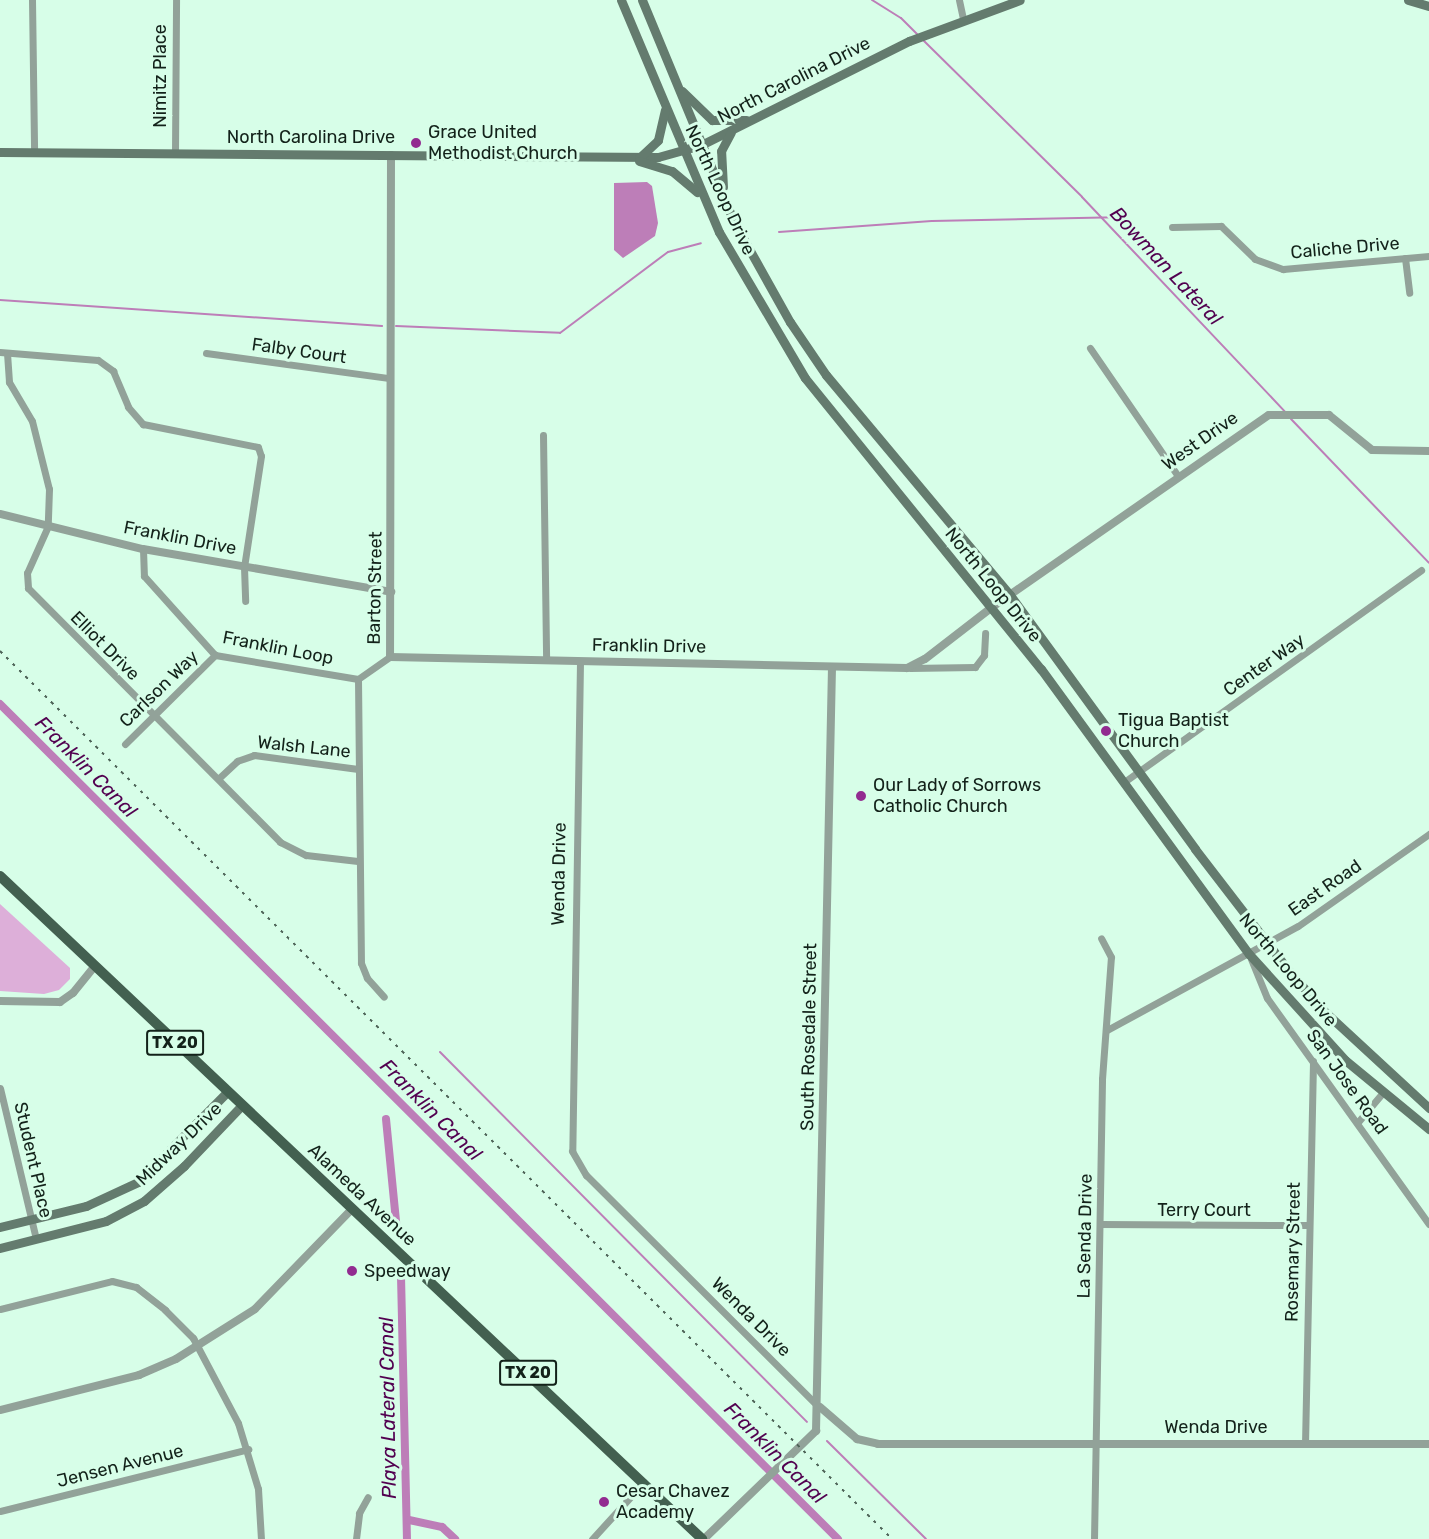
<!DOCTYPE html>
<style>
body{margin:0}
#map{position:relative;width:1429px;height:1539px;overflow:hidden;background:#d7fee8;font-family:Rubik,sans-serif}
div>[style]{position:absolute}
.green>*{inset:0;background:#ddafd9}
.water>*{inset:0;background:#bd7eb8}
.stream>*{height:2px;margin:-1px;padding:0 1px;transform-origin:1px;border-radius:1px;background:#bd7eb8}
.canal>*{height:8px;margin:-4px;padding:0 4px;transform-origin:4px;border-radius:4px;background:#bd7eb8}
.minor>*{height:7px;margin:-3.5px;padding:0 3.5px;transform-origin:3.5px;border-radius:3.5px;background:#92a299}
.tertiary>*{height:8px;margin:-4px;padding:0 4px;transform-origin:4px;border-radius:4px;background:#92a299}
.secondary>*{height:9px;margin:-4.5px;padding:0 4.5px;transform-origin:4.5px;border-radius:4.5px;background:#647b6e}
.primary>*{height:10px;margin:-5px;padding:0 5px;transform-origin:5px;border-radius:5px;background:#436050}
.rail>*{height:2px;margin-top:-1px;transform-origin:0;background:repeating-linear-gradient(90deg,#4d6357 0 3px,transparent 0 9px)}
.dots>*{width:16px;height:16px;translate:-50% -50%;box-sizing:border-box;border:3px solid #d7fee8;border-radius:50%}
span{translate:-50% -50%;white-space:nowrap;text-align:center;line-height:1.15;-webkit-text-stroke:6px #d7fee8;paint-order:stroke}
.shield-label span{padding:2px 4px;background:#d7fee8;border:2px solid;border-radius:4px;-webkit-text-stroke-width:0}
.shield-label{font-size:16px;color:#13221a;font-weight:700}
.street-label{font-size:18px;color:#13221a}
.poi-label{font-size:18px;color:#13221a}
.left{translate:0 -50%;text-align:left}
.water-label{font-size:20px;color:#520150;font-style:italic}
</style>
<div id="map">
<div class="green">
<i style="clip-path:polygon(0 904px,70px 968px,70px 979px,59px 990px,44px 994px,0 991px)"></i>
</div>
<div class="water">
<i style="clip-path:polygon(647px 182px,652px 186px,658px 223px,655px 236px,623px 258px,614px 250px,614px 183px)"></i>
</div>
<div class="stream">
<i style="left:872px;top:0;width:34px;rotate:32deg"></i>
<i style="left:901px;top:18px;width:23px;rotate:45deg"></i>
<i style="left:923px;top:40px;width:223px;rotate:44.6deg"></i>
<i style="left:1082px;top:197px;width:296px;rotate:46.6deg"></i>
<i style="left:779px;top:232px;width:153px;rotate:-4.1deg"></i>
<i style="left:932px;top:221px;width:184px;rotate:-1.2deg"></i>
<i style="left:0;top:300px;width:383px;rotate:3.9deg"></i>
<i style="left:396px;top:326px;width:164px;rotate:2.4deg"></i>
<i style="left:560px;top:333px;width:135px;rotate:-36.9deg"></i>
<i style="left:668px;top:252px;width:34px;rotate:-15deg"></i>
<i style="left:1291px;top:419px;width:199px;rotate:46.2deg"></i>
<i style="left:440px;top:1052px;width:521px;rotate:45.23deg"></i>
<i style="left:827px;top:1441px;width:139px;rotate:44.7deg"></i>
</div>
<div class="canal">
<i style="left:0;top:704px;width:1183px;rotate:44.9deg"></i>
<i style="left:386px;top:1119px;width:113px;rotate:84.4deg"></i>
<i style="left:401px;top:1276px;width:263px;rotate:88.7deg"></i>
<i style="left:409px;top:1520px;width:34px;rotate:12deg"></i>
<i style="left:442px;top:1527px;width:18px;rotate:43deg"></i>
</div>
<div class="minor">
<i style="left:32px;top:0;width:152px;rotate:89.2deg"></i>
<i style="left:959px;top:0;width:19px;rotate:78deg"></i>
<i style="left:175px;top:153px;width:153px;rotate:-89.6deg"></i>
<i style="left:1172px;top:227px;width:49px;rotate:-1.2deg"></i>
<i style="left:1221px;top:226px;width:47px;rotate:44.1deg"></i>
<i style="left:1255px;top:259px;width:30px;rotate:20deg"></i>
<i style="left:1283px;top:269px;width:147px;rotate:-5.1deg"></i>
<i style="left:1405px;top:258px;width:35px;rotate:83deg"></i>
<i style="left:1090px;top:348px;width:155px;rotate:55.5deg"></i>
<i style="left:0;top:352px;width:98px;rotate:4.7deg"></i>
<i style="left:98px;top:360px;width:19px;rotate:36deg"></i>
<i style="left:113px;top:371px;width:39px;rotate:67deg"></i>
<i style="left:128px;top:407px;width:23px;rotate:49deg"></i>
<i style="left:143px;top:424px;width:117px;rotate:11.3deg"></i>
<i style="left:258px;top:447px;width:9px;rotate:72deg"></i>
<i style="left:261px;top:456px;width:112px;rotate:98.7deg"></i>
<i style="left:244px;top:567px;width:34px;rotate:88deg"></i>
<i style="left:7px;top:353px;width:29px;rotate:86deg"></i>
<i style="left:9px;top:382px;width:45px;rotate:59.5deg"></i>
<i style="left:32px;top:421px;width:70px;rotate:76deg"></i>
<i style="left:49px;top:489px;width:37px;rotate:92deg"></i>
<i style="left:48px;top:526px;width:51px;rotate:114.1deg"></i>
<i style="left:27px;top:573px;width:15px;rotate:86deg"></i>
<i style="left:28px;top:588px;width:358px;rotate:45.2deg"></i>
<i style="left:280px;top:842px;width:29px;rotate:27deg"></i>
<i style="left:306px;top:855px;width:52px;rotate:6.6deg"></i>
<i style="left:206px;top:353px;width:185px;rotate:7.8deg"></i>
<i style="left:543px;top:435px;width:225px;rotate:89.2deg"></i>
<i style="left:143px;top:549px;width:27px;rotate:88deg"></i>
<i style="left:144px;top:576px;width:106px;rotate:48.1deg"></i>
<i style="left:215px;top:655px;width:145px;rotate:9.5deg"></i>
<i style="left:580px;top:662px;width:489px;rotate:90.9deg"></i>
<i style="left:572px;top:1151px;width:28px;rotate:60deg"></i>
<i style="left:586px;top:1175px;width:329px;rotate:44.9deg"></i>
<i style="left:910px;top:668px;width:65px;rotate:-0.9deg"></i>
<i style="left:975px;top:667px;width:15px;rotate:-53deg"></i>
<i style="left:984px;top:655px;width:22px;rotate:-87deg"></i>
<i style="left:358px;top:679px;width:284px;rotate:89.4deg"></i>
<i style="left:361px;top:963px;width:16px;rotate:68deg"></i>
<i style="left:367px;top:978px;width:25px;rotate:48deg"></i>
<i style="left:358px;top:679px;width:39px;rotate:-35deg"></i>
<i style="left:125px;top:744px;width:127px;rotate:-44.7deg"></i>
<i style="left:219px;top:778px;width:25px;rotate:-43deg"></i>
<i style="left:237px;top:761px;width:18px;rotate:-19deg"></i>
<i style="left:254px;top:755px;width:105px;rotate:7.7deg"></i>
<i style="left:1124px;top:782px;width:365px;rotate:-35.5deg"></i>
<i style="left:1251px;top:959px;width:42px;rotate:67.7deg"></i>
<i style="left:1267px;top:998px;width:278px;rotate:54.4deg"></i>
<i style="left:1107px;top:1030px;width:217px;rotate:-28.6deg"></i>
<i style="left:1298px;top:926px;width:160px;rotate:-35.1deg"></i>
<i style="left:0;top:1088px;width:155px;rotate:76.6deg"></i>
<i style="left:1358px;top:1122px;width:38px;rotate:-50deg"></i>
<i style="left:1100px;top:1224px;width:208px;rotate:0.3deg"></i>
<i style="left:0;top:1309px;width:115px;rotate:-14deg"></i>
<i style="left:112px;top:1281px;width:25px;rotate:14deg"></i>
<i style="left:136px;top:1287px;width:37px;rotate:38deg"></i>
<i style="left:165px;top:1310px;width:40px;rotate:45deg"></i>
<i style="left:193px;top:1338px;width:96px;rotate:62.1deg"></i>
<i style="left:238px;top:1423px;width:69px;rotate:73.1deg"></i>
<i style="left:258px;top:1489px;width:50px;rotate:86.6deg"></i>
<i style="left:1305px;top:1444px;width:383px;rotate:-88.8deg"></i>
<i style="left:0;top:1511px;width:256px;rotate:-14deg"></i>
<i style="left:356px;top:1539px;width:26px;rotate:-83deg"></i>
<i style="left:359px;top:1513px;width:18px;rotate:-61deg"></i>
<i style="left:592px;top:1539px;width:77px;rotate:-47.6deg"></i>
<i style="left:1094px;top:1539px;width:460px;rotate:-89deg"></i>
<i style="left:1102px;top:1079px;width:122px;rotate:-85.8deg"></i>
<i style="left:1111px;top:957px;width:21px;rotate:-118deg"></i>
</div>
<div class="tertiary">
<i style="left:391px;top:155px;width:502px;rotate:90.11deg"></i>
<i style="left:390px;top:657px;width:517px;rotate:1.22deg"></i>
<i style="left:907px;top:668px;width:20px;rotate:-27deg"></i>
<i style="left:925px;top:659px;width:83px;rotate:-37.7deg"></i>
<i style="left:991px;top:608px;width:338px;rotate:-34.8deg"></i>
<i style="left:1269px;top:415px;width:60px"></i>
<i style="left:1329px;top:415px;width:55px;rotate:39.1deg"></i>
<i style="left:1372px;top:450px;width:57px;rotate:1deg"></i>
<i style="left:0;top:514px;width:147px;rotate:13.8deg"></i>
<i style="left:143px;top:549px;width:252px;rotate:9.8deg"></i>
<i style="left:0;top:1001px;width:60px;rotate:1deg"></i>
<i style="left:60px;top:1002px;width:16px;rotate:-35deg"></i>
<i style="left:73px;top:993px;width:35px;rotate:-51deg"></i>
<i style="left:820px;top:1407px;width:49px;rotate:40.9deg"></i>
<i style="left:857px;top:1439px;width:22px;rotate:13deg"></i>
<i style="left:878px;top:1444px;width:551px"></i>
<i style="left:0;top:1410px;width:143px;rotate:-14.1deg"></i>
<i style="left:139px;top:1375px;width:40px;rotate:-23.4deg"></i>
<i style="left:176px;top:1359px;width:93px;rotate:-32.3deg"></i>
<i style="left:255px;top:1309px;width:139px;rotate:-45.9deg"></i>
<i style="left:704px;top:1539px;width:156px;rotate:-44deg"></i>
<i style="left:816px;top:1431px;width:764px;rotate:-88.8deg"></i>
</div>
<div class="secondary">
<i style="left:621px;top:0;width:252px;rotate:67.1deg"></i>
<i style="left:719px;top:232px;width:169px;rotate:59.5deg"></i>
<i style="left:805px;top:378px;width:375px;rotate:51deg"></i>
<i style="left:1041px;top:669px;width:353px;rotate:53.9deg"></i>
<i style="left:1249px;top:954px;width:143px;rotate:47.8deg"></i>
<i style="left:1345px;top:1060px;width:109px;rotate:39.4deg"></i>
<i style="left:642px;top:0;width:240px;rotate:67.5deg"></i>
<i style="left:734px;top:222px;width:115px;rotate:60.8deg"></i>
<i style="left:790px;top:322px;width:64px;rotate:55.8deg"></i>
<i style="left:826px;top:375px;width:287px;rotate:50.1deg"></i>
<i style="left:1010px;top:595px;width:314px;rotate:53.9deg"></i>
<i style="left:1195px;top:849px;width:154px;rotate:52.4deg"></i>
<i style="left:1289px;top:971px;width:55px;rotate:48.7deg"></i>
<i style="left:1325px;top:1012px;width:142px;rotate:42.7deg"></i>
<i style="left:1408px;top:0;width:22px;rotate:16deg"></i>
<i style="left:682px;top:91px;width:42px;rotate:44deg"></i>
<i style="left:712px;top:120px;width:34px"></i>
<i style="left:0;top:152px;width:658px;rotate:0.44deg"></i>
<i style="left:658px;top:157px;width:45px;rotate:-15.6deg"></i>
<i style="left:701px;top:145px;width:233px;rotate:-26.6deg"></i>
<i style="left:909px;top:41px;width:118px;rotate:-20.3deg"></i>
<i style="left:639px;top:158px;width:26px;rotate:-43deg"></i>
<i style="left:658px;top:140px;width:31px;rotate:-77deg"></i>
<i style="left:639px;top:161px;width:34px;rotate:17deg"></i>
<i style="left:672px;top:171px;width:33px;rotate:40deg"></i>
<i style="left:723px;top:187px;width:36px;rotate:-93deg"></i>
<i style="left:721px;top:151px;width:21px;rotate:-62deg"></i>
<i style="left:0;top:1227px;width:89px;rotate:-13.7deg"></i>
<i style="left:86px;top:1206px;width:57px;rotate:-24.8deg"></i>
<i style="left:138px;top:1182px;width:127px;rotate:-45.3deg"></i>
<i style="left:0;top:1248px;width:109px;rotate:-14.3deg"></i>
<i style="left:106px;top:1221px;width:43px;rotate:-27.8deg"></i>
<i style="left:144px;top:1201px;width:53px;rotate:-41.2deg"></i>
<i style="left:184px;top:1166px;width:84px;rotate:-46.4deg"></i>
</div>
<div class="primary">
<i style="left:0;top:876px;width:966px;rotate:43.36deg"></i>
</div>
<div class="rail">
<i style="left:0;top:651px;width:1259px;rotate:44.87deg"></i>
</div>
<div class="dots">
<i style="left:416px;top:143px;background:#922b90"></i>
<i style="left:1106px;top:731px;background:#922b90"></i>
<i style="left:861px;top:796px;background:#922b90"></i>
<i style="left:352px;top:1271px;background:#922b90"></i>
<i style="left:604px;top:1502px;background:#922b90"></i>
</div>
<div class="shield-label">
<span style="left:175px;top:1043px">TX 20</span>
<span style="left:528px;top:1373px">TX 20</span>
</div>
<div class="street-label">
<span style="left:160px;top:76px;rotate:-90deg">Nimitz Place</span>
<span style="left:794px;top:80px;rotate:-27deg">North Carolina Drive</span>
<span style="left:311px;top:137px">North Carolina Drive</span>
<span style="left:720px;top:190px;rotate:65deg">North Loop Drive</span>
<span style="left:1345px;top:248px;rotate:-5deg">Caliche Drive</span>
<span style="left:299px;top:351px;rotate:8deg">Falby Court</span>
<span style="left:1200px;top:441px;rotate:-35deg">West Drive</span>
<span style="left:180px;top:538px;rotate:11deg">Franklin Drive</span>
<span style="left:993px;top:585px;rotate:51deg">North Loop Drive</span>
<span style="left:375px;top:588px;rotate:-89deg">Barton Street</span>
<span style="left:105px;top:646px;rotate:45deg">Elliot Drive</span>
<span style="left:649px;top:646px;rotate:1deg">Franklin Drive</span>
<span style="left:278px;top:648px;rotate:11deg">Franklin Loop</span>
<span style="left:1264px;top:665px;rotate:-35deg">Center Way</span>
<span style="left:159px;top:689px;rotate:-44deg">Carlson Way</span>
<span style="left:304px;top:747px;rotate:6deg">Walsh Lane</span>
<span style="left:559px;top:874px;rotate:-89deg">Wenda Drive</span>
<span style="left:1325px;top:888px;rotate:-35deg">East Road</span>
<span style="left:1288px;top:970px;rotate:50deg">North Loop Drive</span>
<span style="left:809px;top:1037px;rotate:-89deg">South Rosedale Street</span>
<span style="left:1347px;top:1082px;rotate:54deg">San Jose Road</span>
<span style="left:179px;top:1144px;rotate:-44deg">Midway Drive</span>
<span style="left:33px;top:1160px;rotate:77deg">Student Place</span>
<span style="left:362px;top:1195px;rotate:43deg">Alameda Avenue</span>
<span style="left:1204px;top:1210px">Terry Court</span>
<span style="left:1085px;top:1236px;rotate:-89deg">La Senda Drive</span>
<span style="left:1293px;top:1252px;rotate:-89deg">Rosemary Street</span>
<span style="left:751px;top:1317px;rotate:45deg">Wenda Drive</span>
<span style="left:1216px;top:1427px">Wenda Drive</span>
<span style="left:120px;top:1466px;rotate:-14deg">Jensen Avenue</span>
</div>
<div class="poi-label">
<span class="left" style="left:428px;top:143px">Grace United<br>Methodist Church</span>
<span class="left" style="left:1118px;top:731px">Tigua Baptist<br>Church</span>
<span class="left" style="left:873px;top:796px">Our Lady of Sorrows<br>Catholic Church</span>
<span class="left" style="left:364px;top:1271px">Speedway</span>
<span class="left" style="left:616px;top:1502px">Cesar Chavez<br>Academy</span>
</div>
<div class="water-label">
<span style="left:1166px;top:266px;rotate:47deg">Bowman Lateral</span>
<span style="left:86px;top:767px;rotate:45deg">Franklin Canal</span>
<span style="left:431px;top:1110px;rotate:45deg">Franklin Canal</span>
<span style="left:388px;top:1408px;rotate:-91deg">Playa Lateral Canal</span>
<span style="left:775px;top:1453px;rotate:45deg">Franklin Canal</span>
</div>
</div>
